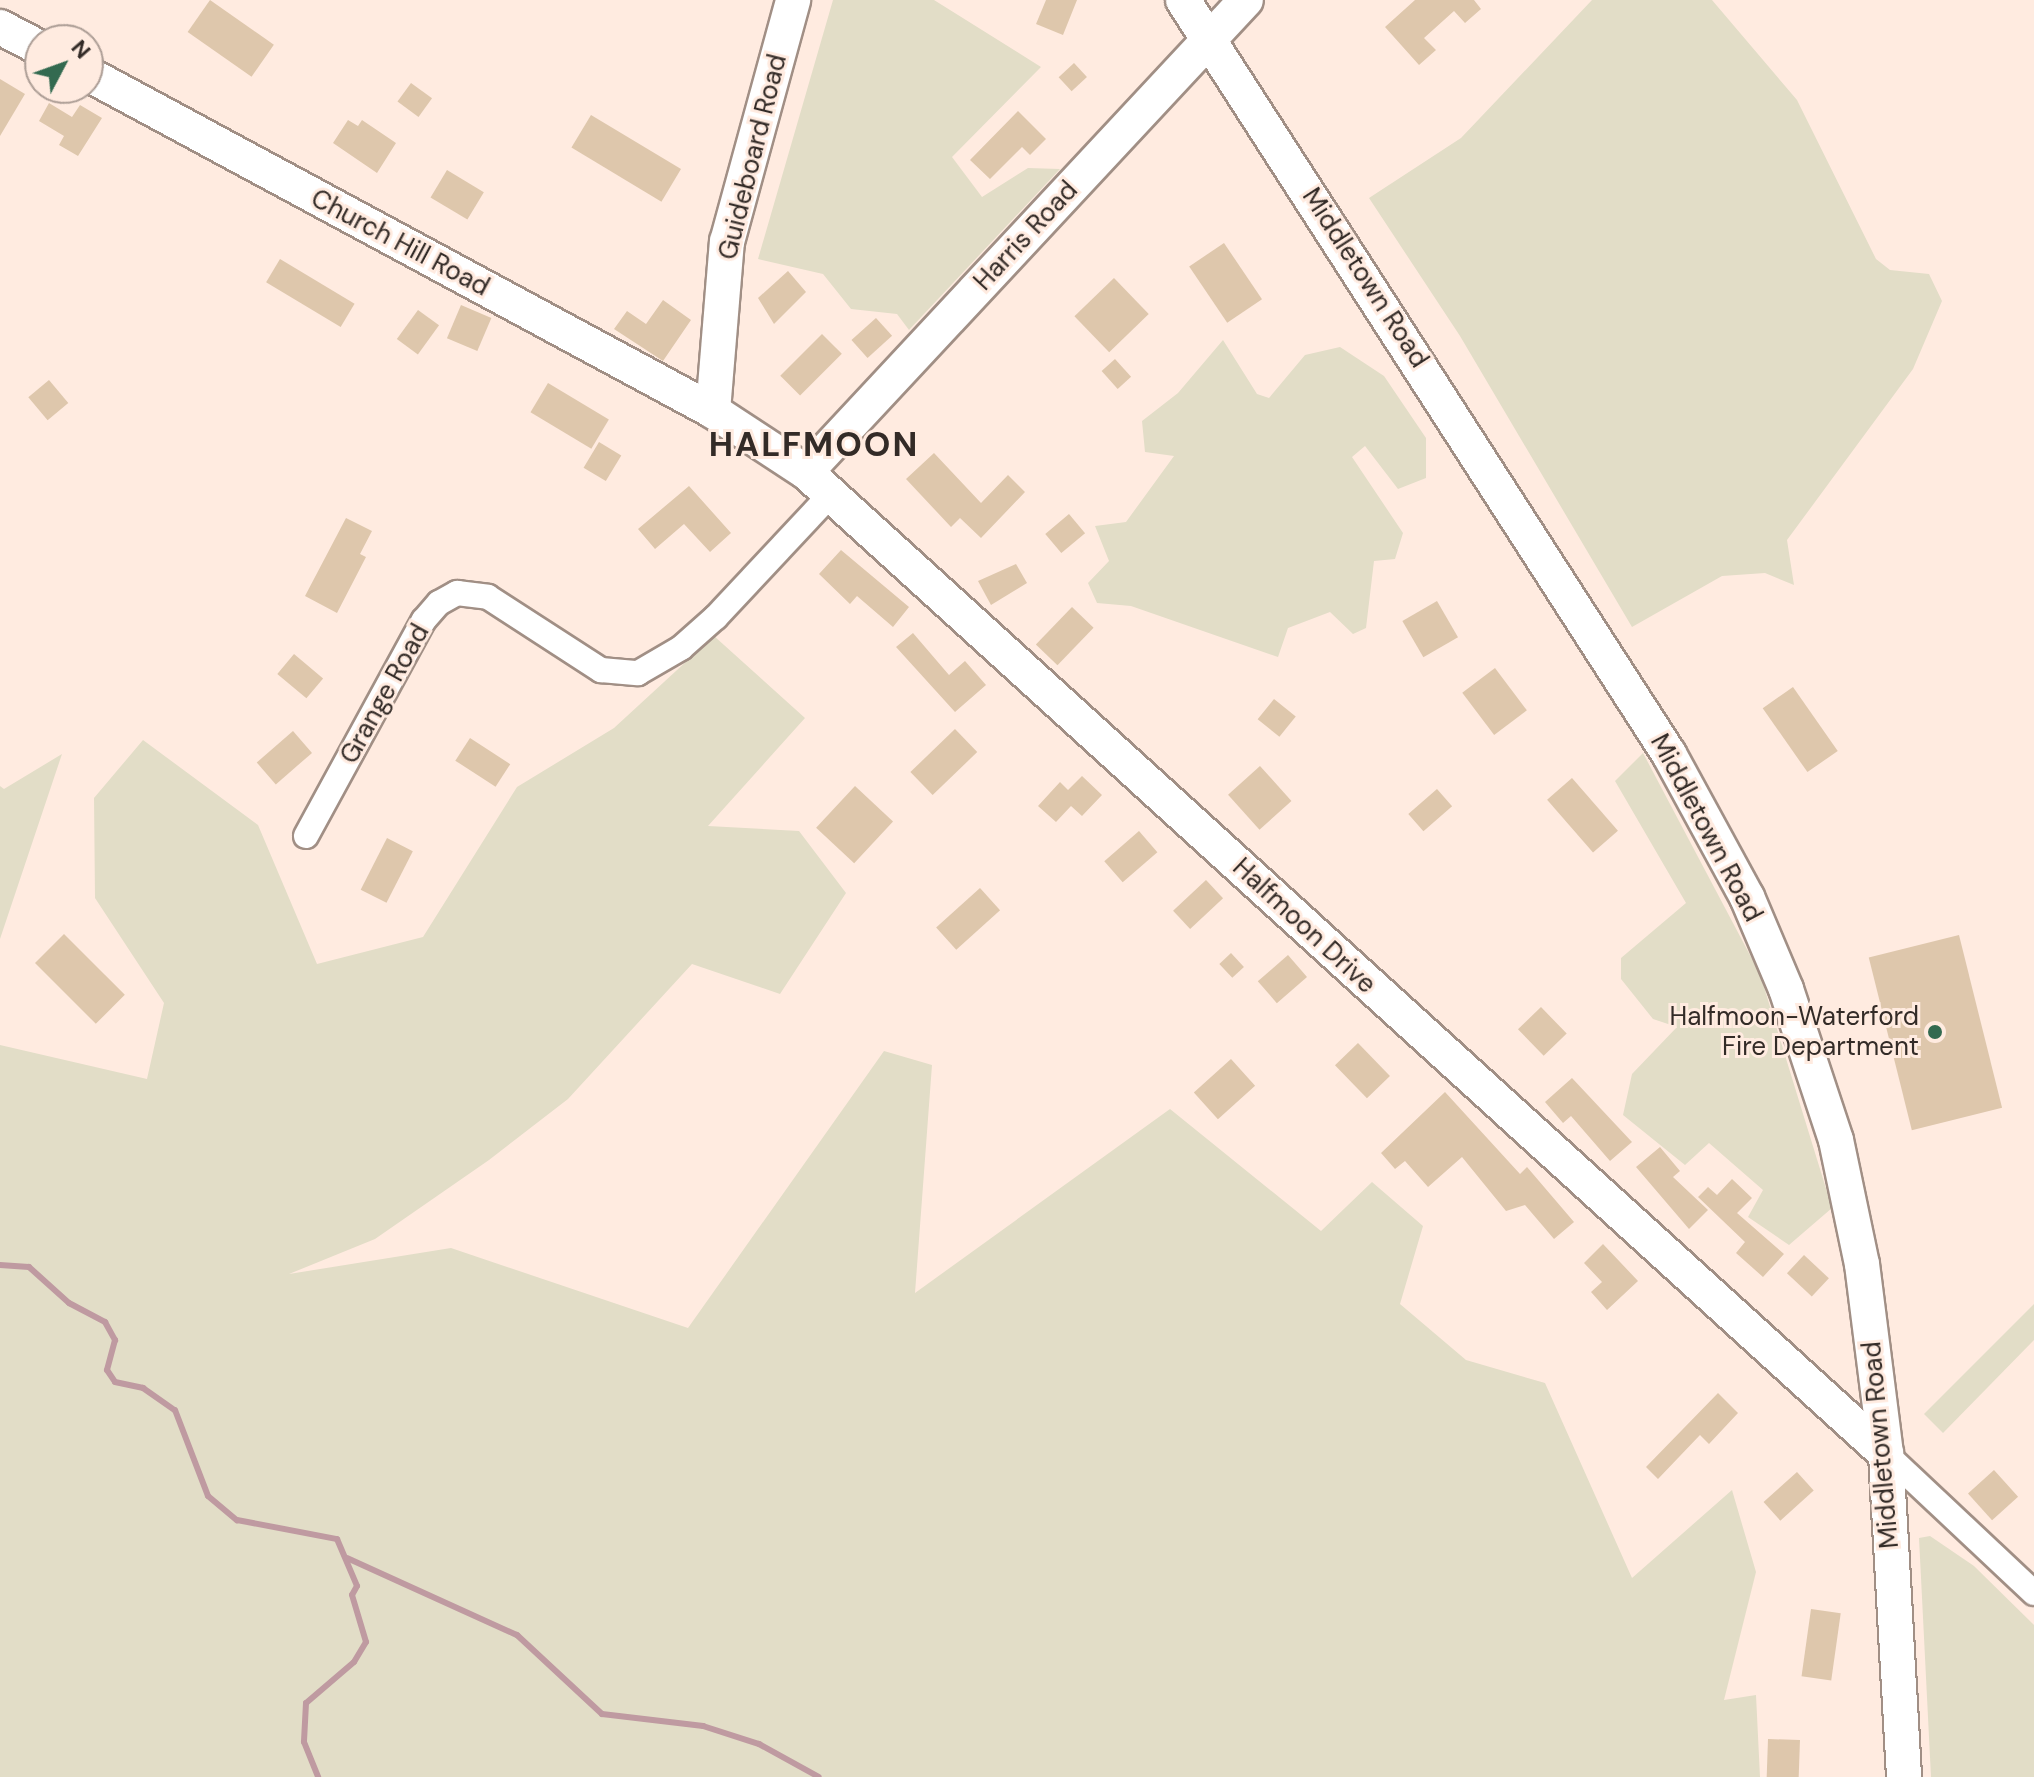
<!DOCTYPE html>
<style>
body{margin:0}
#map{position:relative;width:2034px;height:1777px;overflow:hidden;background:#ffebe0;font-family:"DM Sans",sans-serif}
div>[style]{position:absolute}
.green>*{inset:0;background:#e2ddc7}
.stream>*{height:6px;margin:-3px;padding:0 3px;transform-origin:3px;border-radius:3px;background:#bf9aa1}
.building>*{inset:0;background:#dec7ac;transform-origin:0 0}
.roads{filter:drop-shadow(2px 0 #a18f85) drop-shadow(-2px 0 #a18f85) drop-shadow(0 2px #a18f85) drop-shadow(0 -2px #a18f85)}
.street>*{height:24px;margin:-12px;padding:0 12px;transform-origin:12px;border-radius:12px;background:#fff}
.secondary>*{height:34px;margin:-17px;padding:0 17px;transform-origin:17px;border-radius:17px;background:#fff}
.dots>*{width:22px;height:22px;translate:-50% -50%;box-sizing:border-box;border:4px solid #ffebe0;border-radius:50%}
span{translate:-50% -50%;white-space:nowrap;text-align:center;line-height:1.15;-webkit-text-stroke:6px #ffebe0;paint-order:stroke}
.street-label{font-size:26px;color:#332b27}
.poi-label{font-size:26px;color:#332b27}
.right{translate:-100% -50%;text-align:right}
.district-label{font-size:34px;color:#332b27;font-weight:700;letter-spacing:2px}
.north{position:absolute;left:24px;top:24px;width:80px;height:80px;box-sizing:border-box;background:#ffebe0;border:2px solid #ad9e96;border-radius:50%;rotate:49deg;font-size:22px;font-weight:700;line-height:32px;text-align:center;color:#332b27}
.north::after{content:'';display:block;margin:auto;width:28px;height:36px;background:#336a50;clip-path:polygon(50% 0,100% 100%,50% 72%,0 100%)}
</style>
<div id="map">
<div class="green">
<i style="clip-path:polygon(833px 0,934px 0,1041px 67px,952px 157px,982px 197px,1028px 168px,1060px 169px,909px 330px,897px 314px,851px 309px,823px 274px,758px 259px)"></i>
<i style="clip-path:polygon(1592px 0,1712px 0,1797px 100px,1876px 259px,1890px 270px,1929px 274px,1942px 301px,1913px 369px,1787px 540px,1794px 585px,1765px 573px,1722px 576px,1632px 627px,1460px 336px,1369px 198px,1461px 138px)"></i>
<i style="clip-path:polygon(1223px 340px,1257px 394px,1269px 398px,1305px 355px,1340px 347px,1384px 376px,1426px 438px,1426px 478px,1398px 489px,1365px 446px,1352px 457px,1403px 533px,1395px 559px,1374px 561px,1366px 628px,1353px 634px,1330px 612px,1288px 628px,1278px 657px,1131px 606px,1097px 603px,1088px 583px,1109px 561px,1095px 526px,1126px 522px,1174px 456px,1145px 452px,1142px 421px,1178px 393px)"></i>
<i style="clip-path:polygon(714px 636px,805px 718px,708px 826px,799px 831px,846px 893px,780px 994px,692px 964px,568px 1099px,489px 1160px,375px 1239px,289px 1274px,451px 1248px,688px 1328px,884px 1051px,932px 1065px,915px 1293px,1170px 1109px,1321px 1231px,1372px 1182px,1423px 1226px,1400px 1304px,1466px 1360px,1545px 1383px,1632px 1578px,1732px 1490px,1756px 1572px,1724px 1700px,1756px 1695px,1760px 1777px,0 1777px,0 1045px,147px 1079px,164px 1003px,95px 898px,94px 798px,143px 740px,258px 825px,317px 964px,423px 937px,517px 787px,614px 728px)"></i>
<i style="clip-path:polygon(1643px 753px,1760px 974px,1832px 1208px,1789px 1245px,1748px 1217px,1763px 1190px,1709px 1143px,1685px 1165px,1623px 1115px,1632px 1074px,1677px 1027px,1653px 1019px,1621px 979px,1621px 958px,1686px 903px,1615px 781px)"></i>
<i style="clip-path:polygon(62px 754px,0 939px,0 786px,4px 789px)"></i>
<i style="clip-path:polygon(2034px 1304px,2034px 1340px,1943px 1433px,1924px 1414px)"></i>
<i style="clip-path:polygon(1930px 1536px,1974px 1566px,2034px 1625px,2034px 1777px,1931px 1777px,1919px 1538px)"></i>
</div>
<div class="stream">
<i style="left:0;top:1265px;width:29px;rotate:4deg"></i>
<i style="left:29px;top:1267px;width:54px;rotate:42deg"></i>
<i style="left:69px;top:1303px;width:41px;rotate:27.8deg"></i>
<i style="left:105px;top:1322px;width:21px;rotate:61deg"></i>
<i style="left:115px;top:1340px;width:31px;rotate:105deg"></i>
<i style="left:107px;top:1370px;width:14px;rotate:56deg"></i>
<i style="left:115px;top:1382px;width:29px;rotate:12deg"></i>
<i style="left:143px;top:1388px;width:39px;rotate:35deg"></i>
<i style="left:175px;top:1410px;width:92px;rotate:69deg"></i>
<i style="left:208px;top:1496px;width:38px;rotate:40deg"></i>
<i style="left:237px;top:1520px;width:102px;rotate:10.8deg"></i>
<i style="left:337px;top:1539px;width:51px;rotate:66.9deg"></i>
<i style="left:357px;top:1586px;width:10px;rotate:119deg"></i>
<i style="left:352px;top:1595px;width:49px;rotate:73.4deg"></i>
<i style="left:366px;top:1642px;width:23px;rotate:121deg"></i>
<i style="left:354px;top:1662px;width:63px;rotate:139.5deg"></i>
<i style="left:306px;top:1703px;width:39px;rotate:93deg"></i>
<i style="left:304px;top:1742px;width:38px;rotate:68deg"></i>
<i style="left:347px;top:1558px;width:187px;rotate:24.4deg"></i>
<i style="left:517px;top:1635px;width:116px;rotate:42.9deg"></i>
<i style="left:602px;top:1714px;width:102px;rotate:6.8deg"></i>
<i style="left:703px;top:1726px;width:59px;rotate:17.8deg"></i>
<i style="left:759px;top:1744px;width:68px;rotate:28.8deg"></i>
</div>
<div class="building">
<i style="left:210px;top:0;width:78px;height:39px;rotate:35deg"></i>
<i style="clip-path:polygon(1046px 0,1077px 0,1063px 35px,1036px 24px)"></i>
<i style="clip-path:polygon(1415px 0,1474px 0,1481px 9px,1465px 23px,1454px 11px,1424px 38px,1436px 50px,1419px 65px,1385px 27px)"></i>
<i style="left:1074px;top:63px;width:19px;height:21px;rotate:47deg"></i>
<i style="clip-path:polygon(0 79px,25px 94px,0 136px)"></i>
<i style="left:411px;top:83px;width:26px;height:23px;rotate:36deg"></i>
<i style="clip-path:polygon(49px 103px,72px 117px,80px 105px,102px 118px,78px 156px,59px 145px,64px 136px,39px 121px)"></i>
<i style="clip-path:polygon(1018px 111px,1046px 139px,1030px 155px,1022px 147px,990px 179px,970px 160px)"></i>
<i style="left:591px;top:115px;width:105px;height:38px;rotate:31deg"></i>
<i style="clip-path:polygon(348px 120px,358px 126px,362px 120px,396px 143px,377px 173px,333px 143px)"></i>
<i style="left:447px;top:170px;width:43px;height:32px;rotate:31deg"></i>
<i style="left:1224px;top:243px;width:68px;height:42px;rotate:56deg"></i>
<i style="left:280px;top:259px;width:87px;height:27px;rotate:31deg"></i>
<i style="clip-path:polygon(788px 271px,806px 292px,774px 324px,758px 298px)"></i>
<i style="left:1114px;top:278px;width:50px;height:55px;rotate:46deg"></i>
<i style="clip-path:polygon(663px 300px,691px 320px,663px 361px,614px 329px,627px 311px,646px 324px)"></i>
<i style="left:461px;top:305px;width:33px;height:36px;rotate:23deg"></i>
<i style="left:418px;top:310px;width:26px;height:36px;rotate:36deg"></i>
<i style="left:876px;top:318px;width:24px;height:33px;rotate:48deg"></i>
<i style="left:822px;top:334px;width:28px;height:59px;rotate:45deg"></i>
<i style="left:1115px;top:359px;width:24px;height:18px;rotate:48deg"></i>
<i style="left:49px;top:380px;width:30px;height:27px;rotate:50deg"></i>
<i style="left:548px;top:383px;width:71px;height:34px;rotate:31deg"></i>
<i style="left:599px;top:442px;width:26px;height:30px;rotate:31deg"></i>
<i style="clip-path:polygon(934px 453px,981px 503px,1008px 475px,1025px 492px,981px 538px,960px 518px,951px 527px,906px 479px)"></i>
<i style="clip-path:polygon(689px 486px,731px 533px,710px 552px,684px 524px,655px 549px,638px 529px)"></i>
<i style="left:1069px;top:514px;width:25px;height:31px;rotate:50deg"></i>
<i style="clip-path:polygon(346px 518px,372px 531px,360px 554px,366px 557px,337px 613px,305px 596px)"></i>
<i style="clip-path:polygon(841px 550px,909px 607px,893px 627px,857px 596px,850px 604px,819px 574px)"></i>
<i style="clip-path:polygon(1016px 564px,1027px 583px,991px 605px,978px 581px)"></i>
<i style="left:1437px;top:601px;width:42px;height:40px;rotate:60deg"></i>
<i style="left:1072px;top:607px;width:30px;height:52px;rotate:44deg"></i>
<i style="clip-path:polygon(913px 633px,949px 675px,965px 661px,986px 685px,955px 712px,896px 647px)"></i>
<i style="left:294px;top:654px;width:38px;height:26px;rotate:40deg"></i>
<i style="left:1495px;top:668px;width:53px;height:41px;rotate:53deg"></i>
<i style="left:1793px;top:687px;width:78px;height:37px;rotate:55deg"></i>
<i style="left:1274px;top:699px;width:28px;height:26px;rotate:39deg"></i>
<i style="left:955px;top:729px;width:32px;height:62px;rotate:46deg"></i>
<i style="left:293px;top:731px;width:29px;height:48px;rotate:49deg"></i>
<i style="left:470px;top:738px;width:48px;height:27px;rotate:33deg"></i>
<i style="left:1260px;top:766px;width:47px;height:43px;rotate:48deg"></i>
<i style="clip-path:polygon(1082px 776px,1102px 795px,1082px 816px,1071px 806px,1056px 822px,1038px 806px,1060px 782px,1068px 790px)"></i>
<i style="left:1572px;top:778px;width:70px;height:33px;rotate:49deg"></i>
<i style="left:855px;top:786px;width:52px;height:57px;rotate:43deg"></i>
<i style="left:1437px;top:789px;width:23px;height:38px;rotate:49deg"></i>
<i style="left:1139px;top:831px;width:28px;height:46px;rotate:49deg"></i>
<i style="left:387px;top:838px;width:29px;height:58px;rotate:27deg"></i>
<i style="left:1206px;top:880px;width:25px;height:45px;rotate:47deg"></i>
<i style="left:980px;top:888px;width:30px;height:59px;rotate:48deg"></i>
<i style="left:64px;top:934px;width:86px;height:41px;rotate:45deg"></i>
<i style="left:1959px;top:935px;width:178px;height:93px;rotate:76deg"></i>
<i style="left:1231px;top:953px;width:19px;height:16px;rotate:47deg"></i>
<i style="left:1288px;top:955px;width:29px;height:40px;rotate:49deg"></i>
<i style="left:1541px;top:1007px;width:37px;height:32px;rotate:46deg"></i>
<i style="left:1358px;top:1043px;width:46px;height:32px;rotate:46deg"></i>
<i style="left:1231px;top:1059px;width:36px;height:50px;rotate:48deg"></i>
<i style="clip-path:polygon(1572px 1078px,1632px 1142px,1610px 1161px,1571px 1116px,1563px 1123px,1545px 1102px)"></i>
<i style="clip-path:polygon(1445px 1092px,1520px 1174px,1527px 1167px,1574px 1222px,1554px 1239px,1525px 1205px,1506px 1211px,1462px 1157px,1428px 1187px,1405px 1161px,1395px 1169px,1381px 1153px)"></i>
<i style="clip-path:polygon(1660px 1147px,1680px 1171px,1673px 1177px,1708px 1210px,1689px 1229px,1636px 1167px)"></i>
<i style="clip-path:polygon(1732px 1179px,1752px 1198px,1737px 1213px,1784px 1254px,1763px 1277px,1736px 1253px,1745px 1242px,1698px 1197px,1708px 1187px,1717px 1195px)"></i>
<i style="clip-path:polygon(1603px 1244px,1638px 1281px,1607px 1310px,1591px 1292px,1602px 1282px,1584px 1263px)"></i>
<i style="left:1804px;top:1255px;width:34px;height:25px;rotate:43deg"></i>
<i style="clip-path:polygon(1718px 1393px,1738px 1413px,1709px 1444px,1700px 1435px,1658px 1479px,1646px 1467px)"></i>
<i style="left:1994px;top:1470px;width:36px;height:35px;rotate:48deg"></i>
<i style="left:1797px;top:1472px;width:25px;height:45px;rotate:48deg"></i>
<i style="left:1811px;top:1609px;width:30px;height:68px;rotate:8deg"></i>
<i style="left:1768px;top:1739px;width:32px;height:38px;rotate:2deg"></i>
</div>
<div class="roads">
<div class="street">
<i style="left:306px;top:836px;width:246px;rotate:-61.4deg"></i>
<i style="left:424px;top:620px;width:23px;rotate:-49deg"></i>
<i style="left:439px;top:603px;width:21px;rotate:-29deg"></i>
<i style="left:457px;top:593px;width:31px;rotate:7deg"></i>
<i style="left:488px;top:597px;width:135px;rotate:32.9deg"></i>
<i style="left:601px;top:670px;width:37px;rotate:5deg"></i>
<i style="left:638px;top:673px;width:50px;rotate:-30.2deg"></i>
<i style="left:681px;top:648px;width:47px;rotate:-41.5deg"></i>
<i style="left:716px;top:617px;width:167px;rotate:-46.9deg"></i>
<i style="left:1886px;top:1454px;width:203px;rotate:43.2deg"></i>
</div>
<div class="secondary">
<i style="left:1183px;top:0;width:897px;rotate:57.2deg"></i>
<i style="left:1669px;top:754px;width:163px;rotate:61.4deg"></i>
<i style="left:1747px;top:897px;width:100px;rotate:67deg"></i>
<i style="left:1786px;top:989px;width:159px;rotate:71.7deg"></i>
<i style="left:1836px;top:1140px;width:127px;rotate:78.2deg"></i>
<i style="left:1862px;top:1264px;width:192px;rotate:82.8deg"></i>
<i style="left:1886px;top:1454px;width:324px;rotate:86.8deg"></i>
<i style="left:0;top:27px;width:45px;rotate:27.7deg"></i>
<i style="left:88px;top:74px;width:710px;rotate:28.33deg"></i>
<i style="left:713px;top:411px;width:111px;rotate:33.3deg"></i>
<i style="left:806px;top:472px;width:1460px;rotate:42.28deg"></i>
<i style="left:713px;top:411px;width:170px;rotate:-85.3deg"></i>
<i style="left:727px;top:242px;width:251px;rotate:-74.7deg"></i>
<i style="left:806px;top:472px;width:645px;rotate:-47.01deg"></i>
</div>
</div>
<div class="dots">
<i style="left:1935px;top:1032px;background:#336a50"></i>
</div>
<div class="street-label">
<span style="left:753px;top:157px;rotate:-76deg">Guideboard Road</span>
<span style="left:1026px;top:236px;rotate:-47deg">Harris Road</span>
<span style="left:400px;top:243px;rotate:28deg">Church Hill Road</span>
<span style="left:1365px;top:278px;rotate:57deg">Middletown Road</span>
<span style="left:385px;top:694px;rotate:-61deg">Grange Road</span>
<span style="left:1706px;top:828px;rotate:62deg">Middletown Road</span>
<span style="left:1304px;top:926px;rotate:43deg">Halfmoon Drive</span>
<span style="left:1881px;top:1445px;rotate:-95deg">Middletown Road</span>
</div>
<div class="poi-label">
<span class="right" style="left:1919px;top:1032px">Halfmoon-Waterford<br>Fire Department</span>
</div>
<div class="district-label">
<span style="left:814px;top:445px">HALFMOON</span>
</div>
<div class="north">N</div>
</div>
